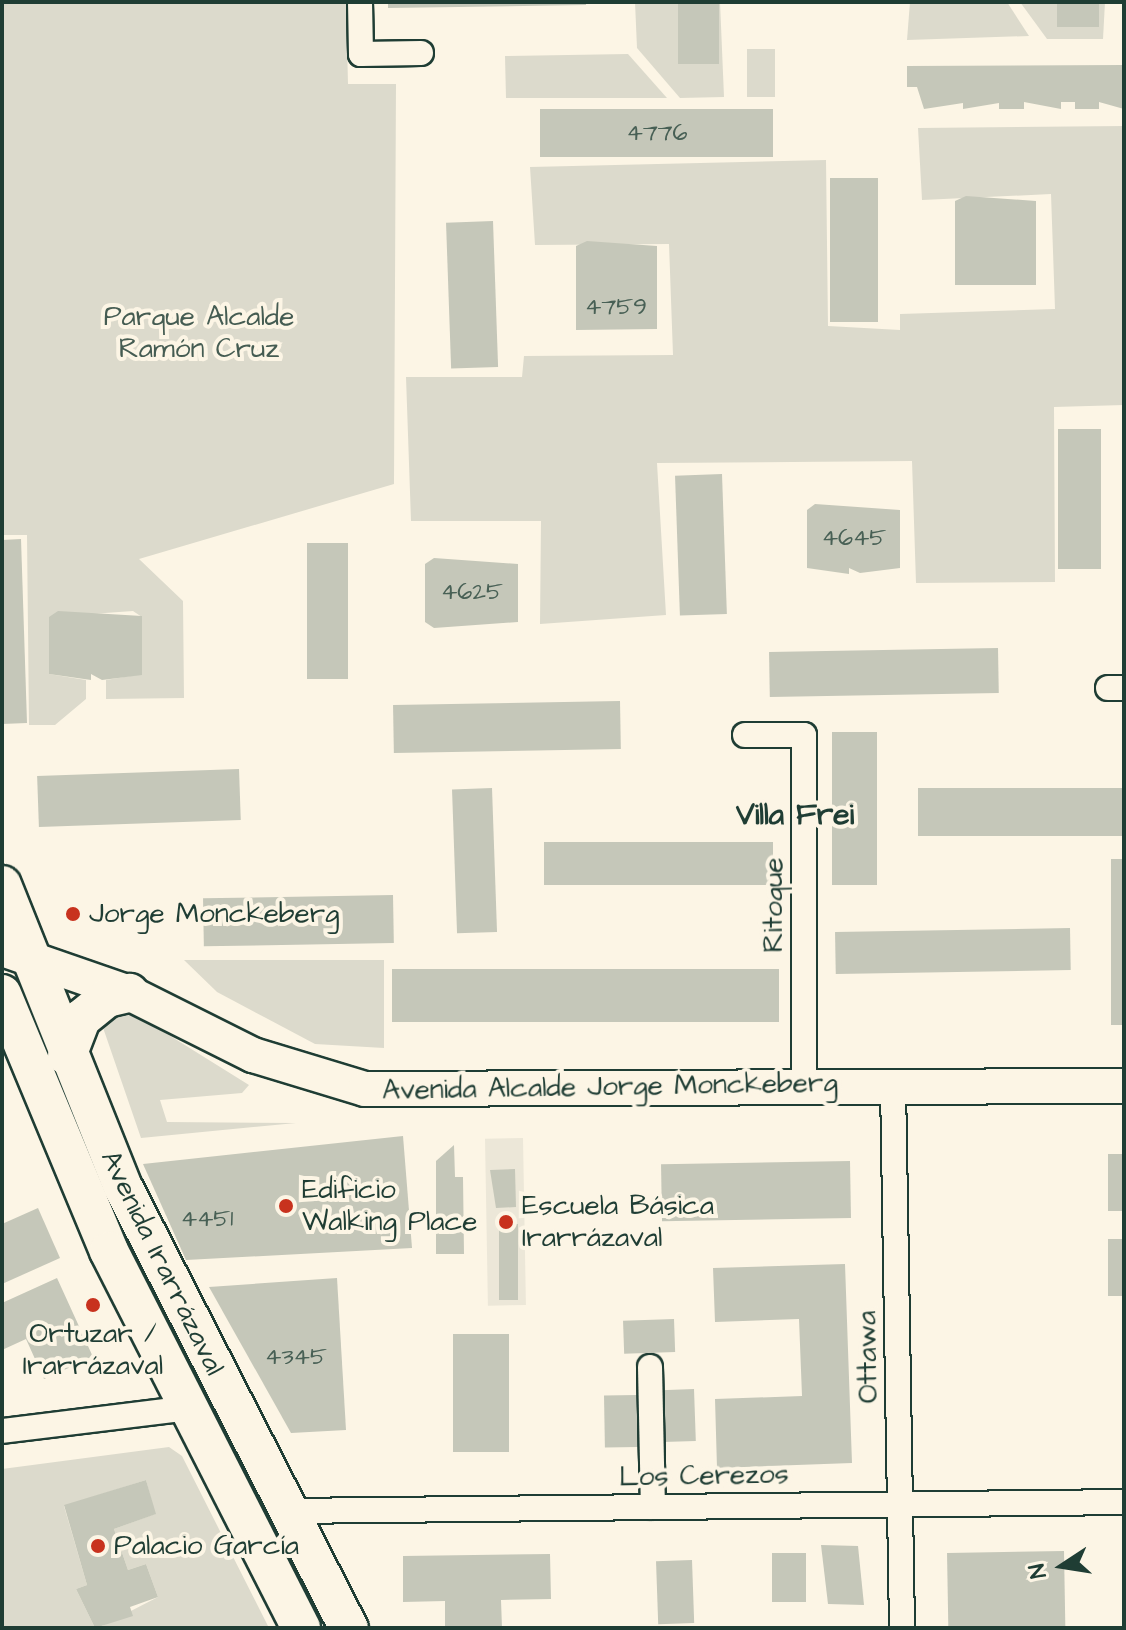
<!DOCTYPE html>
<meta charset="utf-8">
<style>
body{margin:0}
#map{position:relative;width:1126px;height:1630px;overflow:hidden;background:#fcf5e5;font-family:"Architects Daughter",sans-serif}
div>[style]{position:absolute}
.built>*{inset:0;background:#ece7d8;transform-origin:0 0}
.green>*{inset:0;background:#dcdacc;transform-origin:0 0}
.building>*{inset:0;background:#c5c7b9;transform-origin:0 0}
.roads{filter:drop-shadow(2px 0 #1f3d34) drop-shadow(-2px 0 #1f3d34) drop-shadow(0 2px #1f3d34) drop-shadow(0 -2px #1f3d34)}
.minor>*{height:24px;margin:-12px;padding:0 12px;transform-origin:12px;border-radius:12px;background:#fcf5e5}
.secondary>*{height:34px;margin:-17px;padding:0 17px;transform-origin:17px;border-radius:17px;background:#fcf5e5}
.primary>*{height:38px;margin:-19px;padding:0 19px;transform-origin:19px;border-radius:19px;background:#fcf5e5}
.dots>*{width:22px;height:22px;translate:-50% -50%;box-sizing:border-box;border:4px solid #fcf5e5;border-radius:50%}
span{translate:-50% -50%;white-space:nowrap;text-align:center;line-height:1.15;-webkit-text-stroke:8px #fcf5e5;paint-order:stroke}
.number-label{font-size:24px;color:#486055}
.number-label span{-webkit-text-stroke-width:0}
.park-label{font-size:28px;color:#455c52}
.street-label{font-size:28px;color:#1f3d34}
.poi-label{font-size:28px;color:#1f3d34}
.left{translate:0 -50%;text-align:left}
.neighbourhood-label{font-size:30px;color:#1f3d34;font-weight:700}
.frame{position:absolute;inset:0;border:4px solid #1f3d34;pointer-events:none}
.north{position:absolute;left:1022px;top:1526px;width:80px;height:80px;-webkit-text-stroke:6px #fcf5e5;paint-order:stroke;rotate:258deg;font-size:22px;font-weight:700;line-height:32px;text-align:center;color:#1f3d34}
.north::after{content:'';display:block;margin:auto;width:28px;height:36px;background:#1f3d34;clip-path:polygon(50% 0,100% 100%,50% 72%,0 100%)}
</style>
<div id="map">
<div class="built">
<i style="left:523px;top:1138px;width:167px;height:38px;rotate:89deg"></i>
</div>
<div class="green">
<i style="clip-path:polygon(2px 2px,346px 2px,348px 84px,396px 84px,394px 484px,139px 559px,183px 601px,184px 698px,106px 699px,106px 680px,142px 674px,142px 617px,133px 611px,49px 617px,49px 674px,86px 680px,86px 699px,55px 725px,29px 725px,27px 535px,2px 535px)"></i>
<i style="clip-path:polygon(635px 2px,720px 2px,724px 97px,680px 98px,637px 48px)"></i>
<i style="clip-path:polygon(910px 2px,1007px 2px,1029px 36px,907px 40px)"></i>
<i style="clip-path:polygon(1020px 2px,1105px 2px,1103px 39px,1047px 39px)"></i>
<i style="left:747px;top:49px;width:28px;height:48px"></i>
<i style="clip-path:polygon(628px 54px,667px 98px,506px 98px,505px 56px)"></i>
<i style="clip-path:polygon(1124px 126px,1124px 405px,1054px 407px,1055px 582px,916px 583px,912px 461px,657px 463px,666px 615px,540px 624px,541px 521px,411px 521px,406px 377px,522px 377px,524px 356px,673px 355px,669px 244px,535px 245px,530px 167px,826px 160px,828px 326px,900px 330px,900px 314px,1055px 309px,1051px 194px,922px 200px,918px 128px)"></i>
<i style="clip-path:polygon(184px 960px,384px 960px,384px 1048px,315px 1044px,217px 992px)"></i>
<i style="clip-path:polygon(119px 1004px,249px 1085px,242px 1093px,160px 1100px,167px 1122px,296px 1123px,141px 1138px,99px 1016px)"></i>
<i style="clip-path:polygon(169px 1447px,182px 1456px,268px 1626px,98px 1628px,158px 1597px,146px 1564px,128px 1570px,114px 1529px,155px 1514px,146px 1480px,64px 1506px,87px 1585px,76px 1589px,95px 1628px,2px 1628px,2px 1469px)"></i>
</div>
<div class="building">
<i style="clip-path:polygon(388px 2px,586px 2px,586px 5px,388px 8px)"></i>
<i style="left:678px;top:2px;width:41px;height:62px"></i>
<i style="left:1057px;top:2px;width:42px;height:25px"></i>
<i style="clip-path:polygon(1124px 65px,1124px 109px,1099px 102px,1099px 109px,1075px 109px,1075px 102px,1061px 102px,1061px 109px,1024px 102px,1024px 109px,999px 109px,999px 103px,963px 109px,963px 103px,924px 109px,917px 87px,907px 87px,907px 66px)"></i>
<i style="left:773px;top:109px;width:48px;height:233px;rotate:90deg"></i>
<i style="left:830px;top:178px;width:48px;height:144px"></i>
<i style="clip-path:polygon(966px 196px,1036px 201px,1036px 285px,955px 285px,955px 201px)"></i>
<i style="left:493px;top:221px;width:146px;height:47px;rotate:88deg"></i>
<i style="clip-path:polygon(587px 241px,657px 246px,657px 329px,576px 330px,576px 246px)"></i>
<i style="left:1058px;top:429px;width:43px;height:140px"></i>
<i style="left:722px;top:474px;width:140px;height:47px;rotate:88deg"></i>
<i style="clip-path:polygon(815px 504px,900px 510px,900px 568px,860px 573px,849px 568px,849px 574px,807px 568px,807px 510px)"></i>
<i style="clip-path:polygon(21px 539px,27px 723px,2px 724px,2px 540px)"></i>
<i style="left:307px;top:543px;width:41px;height:136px"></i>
<i style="clip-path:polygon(434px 558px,518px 564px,518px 622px,434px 628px,425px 622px,425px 564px)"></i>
<i style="clip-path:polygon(58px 611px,142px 616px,142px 675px,102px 680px,91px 674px,91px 680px,49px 674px,49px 617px)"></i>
<i style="left:998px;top:648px;width:45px;height:229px;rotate:89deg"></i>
<i style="left:620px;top:701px;width:48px;height:227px;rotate:89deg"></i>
<i style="left:832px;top:732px;width:45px;height:153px"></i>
<i style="left:239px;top:769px;width:51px;height:202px;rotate:88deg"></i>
<i style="left:492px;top:788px;width:144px;height:40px;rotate:88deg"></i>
<i style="left:918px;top:788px;width:206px;height:48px"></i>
<i style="left:773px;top:842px;width:43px;height:229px;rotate:90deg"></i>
<i style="left:1111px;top:859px;width:13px;height:166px"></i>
<i style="left:393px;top:895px;width:48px;height:190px;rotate:89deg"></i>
<i style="left:1070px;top:928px;width:42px;height:235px;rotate:89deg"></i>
<i style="left:779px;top:969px;width:53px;height:387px;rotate:90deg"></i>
<i style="clip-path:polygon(403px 1136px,412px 1248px,186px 1260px,143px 1164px)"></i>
<i style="clip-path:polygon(454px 1145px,455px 1177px,463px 1177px,464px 1254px,436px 1254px,436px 1161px)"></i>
<i style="left:1108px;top:1154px;width:16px;height:57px"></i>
<i style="left:850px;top:1161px;width:57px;height:189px;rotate:89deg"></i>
<i style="clip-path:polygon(515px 1169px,516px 1207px,496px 1208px,490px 1170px)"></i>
<i style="clip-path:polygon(38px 1208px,60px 1258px,2px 1284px,2px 1224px)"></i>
<i style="left:499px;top:1224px;width:19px;height:76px"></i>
<i style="left:1108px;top:1239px;width:16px;height:57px"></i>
<i style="clip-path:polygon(845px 1264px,852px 1463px,717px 1468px,715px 1399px,802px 1396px,799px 1319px,715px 1322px,713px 1268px)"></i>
<i style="clip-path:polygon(57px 1278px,93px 1357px,44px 1379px,26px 1339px,2px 1350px,2px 1303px)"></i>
<i style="clip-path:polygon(337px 1278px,346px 1430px,291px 1433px,209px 1287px)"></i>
<i style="left:674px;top:1319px;width:33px;height:51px;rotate:88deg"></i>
<i style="left:453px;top:1334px;width:56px;height:118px"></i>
<i style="left:694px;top:1389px;width:52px;height:33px;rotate:88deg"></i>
<i style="left:637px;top:1395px;width:52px;height:33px;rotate:89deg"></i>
<i style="clip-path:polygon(146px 1480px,156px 1514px,114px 1529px,128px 1570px,146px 1564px,158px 1597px,130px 1607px,133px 1616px,95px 1628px,76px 1589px,87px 1585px,64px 1505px)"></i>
<i style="clip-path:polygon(821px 1545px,858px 1546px,864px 1605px,828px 1604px)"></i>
<i style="left:1064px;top:1551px;width:77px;height:117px;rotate:89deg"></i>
<i style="left:772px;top:1553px;width:34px;height:49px"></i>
<i style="clip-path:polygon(550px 1554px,551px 1599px,501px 1600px,502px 1628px,445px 1628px,445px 1601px,403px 1602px,403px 1556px)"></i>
<i style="left:692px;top:1560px;width:63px;height:36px;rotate:88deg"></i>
</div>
<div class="roads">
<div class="minor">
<i style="left:360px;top:2px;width:52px;rotate:88.9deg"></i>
<i style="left:361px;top:54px;width:60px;rotate:-1deg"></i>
<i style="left:1108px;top:688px;width:16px"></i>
<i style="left:745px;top:735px;width:59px"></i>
<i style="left:804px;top:735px;width:351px;rotate:90deg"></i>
<i style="left:893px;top:1084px;width:544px;rotate:89.05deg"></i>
<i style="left:650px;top:1367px;width:140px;rotate:88.8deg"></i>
<i style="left:2px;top:1431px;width:189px;rotate:-7deg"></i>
<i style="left:285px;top:1511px;width:839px;rotate:-0.61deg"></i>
</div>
<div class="secondary">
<i style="left:2px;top:949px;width:134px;rotate:19.1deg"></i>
<i style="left:129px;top:993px;width:139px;rotate:26.6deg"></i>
<i style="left:253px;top:1055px;width:117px;rotate:16.9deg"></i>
<i style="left:365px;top:1089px;width:759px;rotate:-0.23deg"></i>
</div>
<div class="primary">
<i style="left:2px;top:885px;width:325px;rotate:68.2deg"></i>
<i style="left:123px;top:1187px;width:496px;rotate:62.9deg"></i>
<i style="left:2px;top:994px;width:278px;rotate:67.4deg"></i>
<i style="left:109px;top:1251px;width:423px;rotate:63deg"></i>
<i style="left:67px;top:1056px;width:40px;rotate:-69deg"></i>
<i style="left:81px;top:1019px;width:33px;rotate:-39deg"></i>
<i style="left:107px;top:998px;width:23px;rotate:-13deg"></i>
</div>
</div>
<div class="dots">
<i style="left:73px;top:914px;background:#c8321e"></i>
<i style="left:286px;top:1206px;background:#c8321e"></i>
<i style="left:506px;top:1222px;background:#c8321e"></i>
<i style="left:93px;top:1305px;background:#c8321e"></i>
<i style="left:98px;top:1546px;background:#c8321e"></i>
</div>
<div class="number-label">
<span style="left:657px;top:134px">4776</span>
<span style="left:616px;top:308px">4759</span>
<span style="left:854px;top:539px">4645</span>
<span style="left:472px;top:593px">4625</span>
<span style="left:207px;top:1220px">4451</span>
<span style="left:296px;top:1358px">4345</span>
</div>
<div class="park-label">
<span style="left:199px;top:333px">Parque Alcalde<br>Ramón Cruz</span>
</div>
<div class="street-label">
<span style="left:774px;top:905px;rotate:-90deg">Ritoque</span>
<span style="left:610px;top:1087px;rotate:-1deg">Avenida Alcalde Jorge Monckeberg</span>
<span style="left:162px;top:1263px;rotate:64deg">Avenida Irarrázaval</span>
<span style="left:868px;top:1357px;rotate:-91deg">Ottawa</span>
<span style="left:704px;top:1476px;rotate:-1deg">Los Cerezos</span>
</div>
<div class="poi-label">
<span class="left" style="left:89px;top:914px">Jorge Monckeberg</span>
<span class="left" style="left:302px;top:1206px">Edificio<br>Walking Place</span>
<span class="left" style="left:522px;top:1222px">Escuela Básica<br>Irarrázaval</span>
<span style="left:93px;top:1350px">Ortuzar /<br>Irarrázaval</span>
<span class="left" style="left:114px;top:1546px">Palacio García</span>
</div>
<div class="neighbourhood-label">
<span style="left:795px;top:815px">Villa Frei</span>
</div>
<div class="frame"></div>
<div class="north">N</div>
</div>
